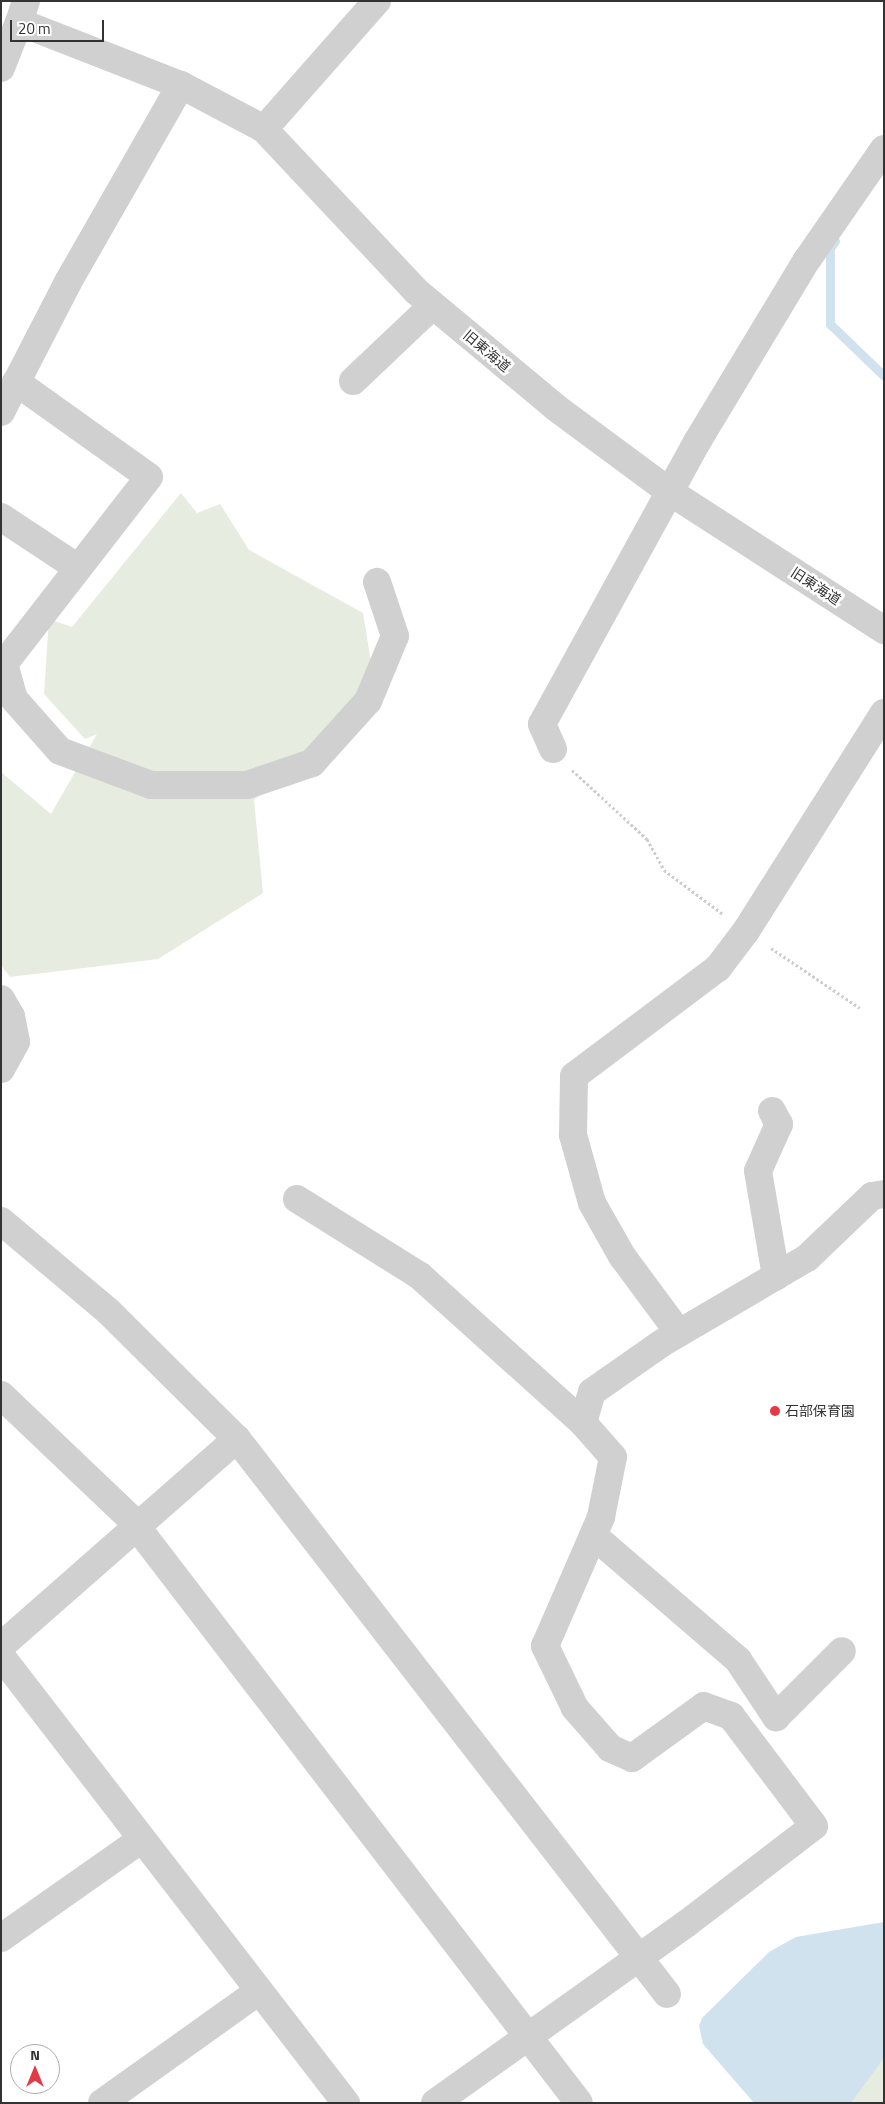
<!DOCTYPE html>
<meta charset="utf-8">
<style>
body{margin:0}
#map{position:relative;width:885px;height:2104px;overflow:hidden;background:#fff;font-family:"Titillium Web","Noto Sans JP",sans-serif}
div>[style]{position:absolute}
.green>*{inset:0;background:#e6ecdf}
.water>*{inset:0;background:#cfe2ee}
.stream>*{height:9px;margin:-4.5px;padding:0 4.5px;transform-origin:4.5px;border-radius:4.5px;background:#cfe2ee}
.path>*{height:3px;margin-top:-1.5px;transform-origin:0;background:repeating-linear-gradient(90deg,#cdcdcd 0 2.5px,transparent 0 5px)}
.minor>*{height:28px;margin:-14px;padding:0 14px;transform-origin:14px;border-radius:14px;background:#d0d0d0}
.dots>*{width:14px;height:14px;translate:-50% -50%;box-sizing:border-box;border:2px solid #fff;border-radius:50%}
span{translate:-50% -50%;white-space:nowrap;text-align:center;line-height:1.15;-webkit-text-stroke:5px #fff;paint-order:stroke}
.street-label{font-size:14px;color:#333}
.poi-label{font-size:14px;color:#333}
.left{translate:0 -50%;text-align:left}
.frame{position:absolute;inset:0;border:2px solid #333;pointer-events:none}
.north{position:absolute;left:10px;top:2044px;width:50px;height:50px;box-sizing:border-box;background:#fff;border:1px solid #adadad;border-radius:50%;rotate:0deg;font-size:14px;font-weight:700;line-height:20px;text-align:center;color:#333}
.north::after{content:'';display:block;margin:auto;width:18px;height:22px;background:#e63946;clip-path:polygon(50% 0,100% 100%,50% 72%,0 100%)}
.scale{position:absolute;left:10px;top:20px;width:94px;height:22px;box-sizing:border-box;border:2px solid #333;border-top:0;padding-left:6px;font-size:15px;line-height:18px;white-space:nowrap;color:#333;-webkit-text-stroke:4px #fff;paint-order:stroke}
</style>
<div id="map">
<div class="green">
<i style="clip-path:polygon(181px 493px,197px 513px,220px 504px,249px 550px,363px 613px,378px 705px,254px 800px,263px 893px,158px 959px,10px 977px,1px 965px,1px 772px,51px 814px,97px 734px,85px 739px,44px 694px,49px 619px,72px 627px)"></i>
<i style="clip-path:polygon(884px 2045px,884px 2103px,819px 2103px)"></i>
</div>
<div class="water">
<i style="clip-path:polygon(884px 1922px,884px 2057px,878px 2066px,851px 2103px,754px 2103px,703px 2044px,699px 2026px,702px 2018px,769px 1952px,796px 1937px)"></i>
</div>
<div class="stream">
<i style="left:835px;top:241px;width:9px;rotate:126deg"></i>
<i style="left:830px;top:248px;width:76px;rotate:90deg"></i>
<i style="left:830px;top:324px;width:75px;rotate:43.9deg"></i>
</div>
<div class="path">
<i style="left:572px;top:770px;width:102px;rotate:42.6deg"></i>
<i style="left:647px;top:839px;width:35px;rotate:61deg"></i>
<i style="left:664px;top:870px;width:74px;rotate:36.7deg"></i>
<i style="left:771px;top:948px;width:107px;rotate:34deg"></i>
</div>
<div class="minor">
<i style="left:26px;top:1px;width:22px;rotate:108deg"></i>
<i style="left:19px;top:22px;width:174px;rotate:21.3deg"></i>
<i style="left:181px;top:85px;width:94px;rotate:27.9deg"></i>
<i style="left:264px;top:129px;width:222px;rotate:46.8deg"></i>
<i style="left:416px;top:291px;width:181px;rotate:39.8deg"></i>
<i style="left:555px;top:407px;width:143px;rotate:36.5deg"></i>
<i style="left:670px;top:492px;width:255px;rotate:32.8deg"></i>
<i style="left:1px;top:68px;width:49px;rotate:-68.6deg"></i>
<i style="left:264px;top:129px;width:171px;rotate:-48.6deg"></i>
<i style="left:353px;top:381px;width:110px;rotate:-43.5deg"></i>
<i style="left:16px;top:382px;width:163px;rotate:35.5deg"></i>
<i style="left:149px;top:477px;width:237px;rotate:127.8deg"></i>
<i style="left:4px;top:664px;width:36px;rotate:74deg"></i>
<i style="left:14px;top:699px;width:69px;rotate:48.5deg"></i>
<i style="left:60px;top:751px;width:97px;rotate:20.5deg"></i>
<i style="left:151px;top:785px;width:96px"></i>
<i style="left:247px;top:785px;width:69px;rotate:-18.7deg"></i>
<i style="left:312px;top:763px;width:84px;rotate:-47.9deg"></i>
<i style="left:368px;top:701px;width:70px;rotate:-67.4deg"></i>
<i style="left:395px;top:636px;width:57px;rotate:-108.4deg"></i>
<i style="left:1px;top:412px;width:146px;rotate:-62.7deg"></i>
<i style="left:68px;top:282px;width:227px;rotate:-60.2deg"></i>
<i style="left:1px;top:517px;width:92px;rotate:33.5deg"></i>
<i style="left:553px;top:749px;width:27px;rotate:-114deg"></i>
<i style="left:542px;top:724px;width:322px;rotate:-61.2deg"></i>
<i style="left:697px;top:442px;width:213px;rotate:-58.9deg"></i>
<i style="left:807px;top:260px;width:135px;rotate:-55.3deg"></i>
<i style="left:1px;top:999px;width:20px;rotate:60deg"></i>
<i style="left:11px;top:1016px;width:26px;rotate:79deg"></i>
<i style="left:16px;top:1042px;width:31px;rotate:119deg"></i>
<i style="left:772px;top:1111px;width:15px;rotate:62deg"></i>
<i style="left:779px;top:1124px;width:51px;rotate:114.1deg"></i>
<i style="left:758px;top:1171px;width:107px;rotate:80.3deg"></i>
<i style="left:297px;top:1199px;width:145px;rotate:32deg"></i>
<i style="left:420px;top:1276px;width:219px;rotate:42deg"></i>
<i style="left:1px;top:1221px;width:141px;rotate:40.1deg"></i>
<i style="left:109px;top:1312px;width:180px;rotate:44.8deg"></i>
<i style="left:237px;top:1439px;width:702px;rotate:52.23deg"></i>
<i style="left:679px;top:1333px;width:96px;rotate:-126.5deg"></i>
<i style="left:622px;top:1256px;width:61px;rotate:-119.5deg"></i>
<i style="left:592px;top:1203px;width:71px;rotate:-105.6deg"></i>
<i style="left:573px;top:1135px;width:59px;rotate:-89deg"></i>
<i style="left:574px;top:1076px;width:180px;rotate:-36.9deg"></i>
<i style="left:718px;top:968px;width:46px;rotate:-52.9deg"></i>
<i style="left:746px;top:931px;width:258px;rotate:-57.7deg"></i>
<i style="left:1px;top:1395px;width:178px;rotate:43.6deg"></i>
<i style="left:130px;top:1518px;width:737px;rotate:52.49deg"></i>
<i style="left:594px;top:1536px;width:190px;rotate:40.7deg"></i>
<i style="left:738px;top:1660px;width:69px;rotate:56.3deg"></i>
<i style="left:776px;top:1717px;width:93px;rotate:-45deg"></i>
<i style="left:1px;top:1646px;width:314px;rotate:-41.3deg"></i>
<i style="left:1px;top:1656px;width:565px;rotate:52.34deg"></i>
<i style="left:1px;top:1938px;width:172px;rotate:-35.1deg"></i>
<i style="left:102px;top:2103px;width:193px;rotate:-35.5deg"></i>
<i style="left:435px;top:2103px;width:308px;rotate:-35.5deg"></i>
<i style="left:686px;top:1924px;width:161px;rotate:-37.4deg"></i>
<i style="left:814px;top:1826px;width:138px;rotate:-127deg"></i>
<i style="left:731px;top:1716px;width:29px;rotate:-160deg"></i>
<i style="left:704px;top:1706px;width:89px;rotate:144.2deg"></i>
<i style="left:632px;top:1758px;width:24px;rotate:-156deg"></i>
<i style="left:610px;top:1748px;width:53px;rotate:-131.2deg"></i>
<i style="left:575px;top:1708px;width:69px;rotate:-115.8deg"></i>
<i style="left:545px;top:1646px;width:141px;rotate:-66.5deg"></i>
<i style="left:601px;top:1517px;width:61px;rotate:-78.7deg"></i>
<i style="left:613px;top:1457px;width:45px;rotate:-131.4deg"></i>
<i style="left:583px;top:1423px;width:32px;rotate:-74deg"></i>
<i style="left:592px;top:1392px;width:85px;rotate:-35deg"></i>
<i style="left:662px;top:1343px;width:168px;rotate:-30.4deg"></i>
<i style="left:807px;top:1258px;width:90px;rotate:-43.6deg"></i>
<i style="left:872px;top:1196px;width:12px;rotate:-9deg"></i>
</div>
<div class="dots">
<i style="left:775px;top:1411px;background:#e63946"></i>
</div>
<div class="street-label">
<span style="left:487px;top:351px;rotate:40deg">旧東海道</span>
<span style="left:816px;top:586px;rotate:33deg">旧東海道</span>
</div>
<div class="poi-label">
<span class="left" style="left:785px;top:1411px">石部保育園</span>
</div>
<div class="frame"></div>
<div class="north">N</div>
<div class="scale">20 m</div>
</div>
